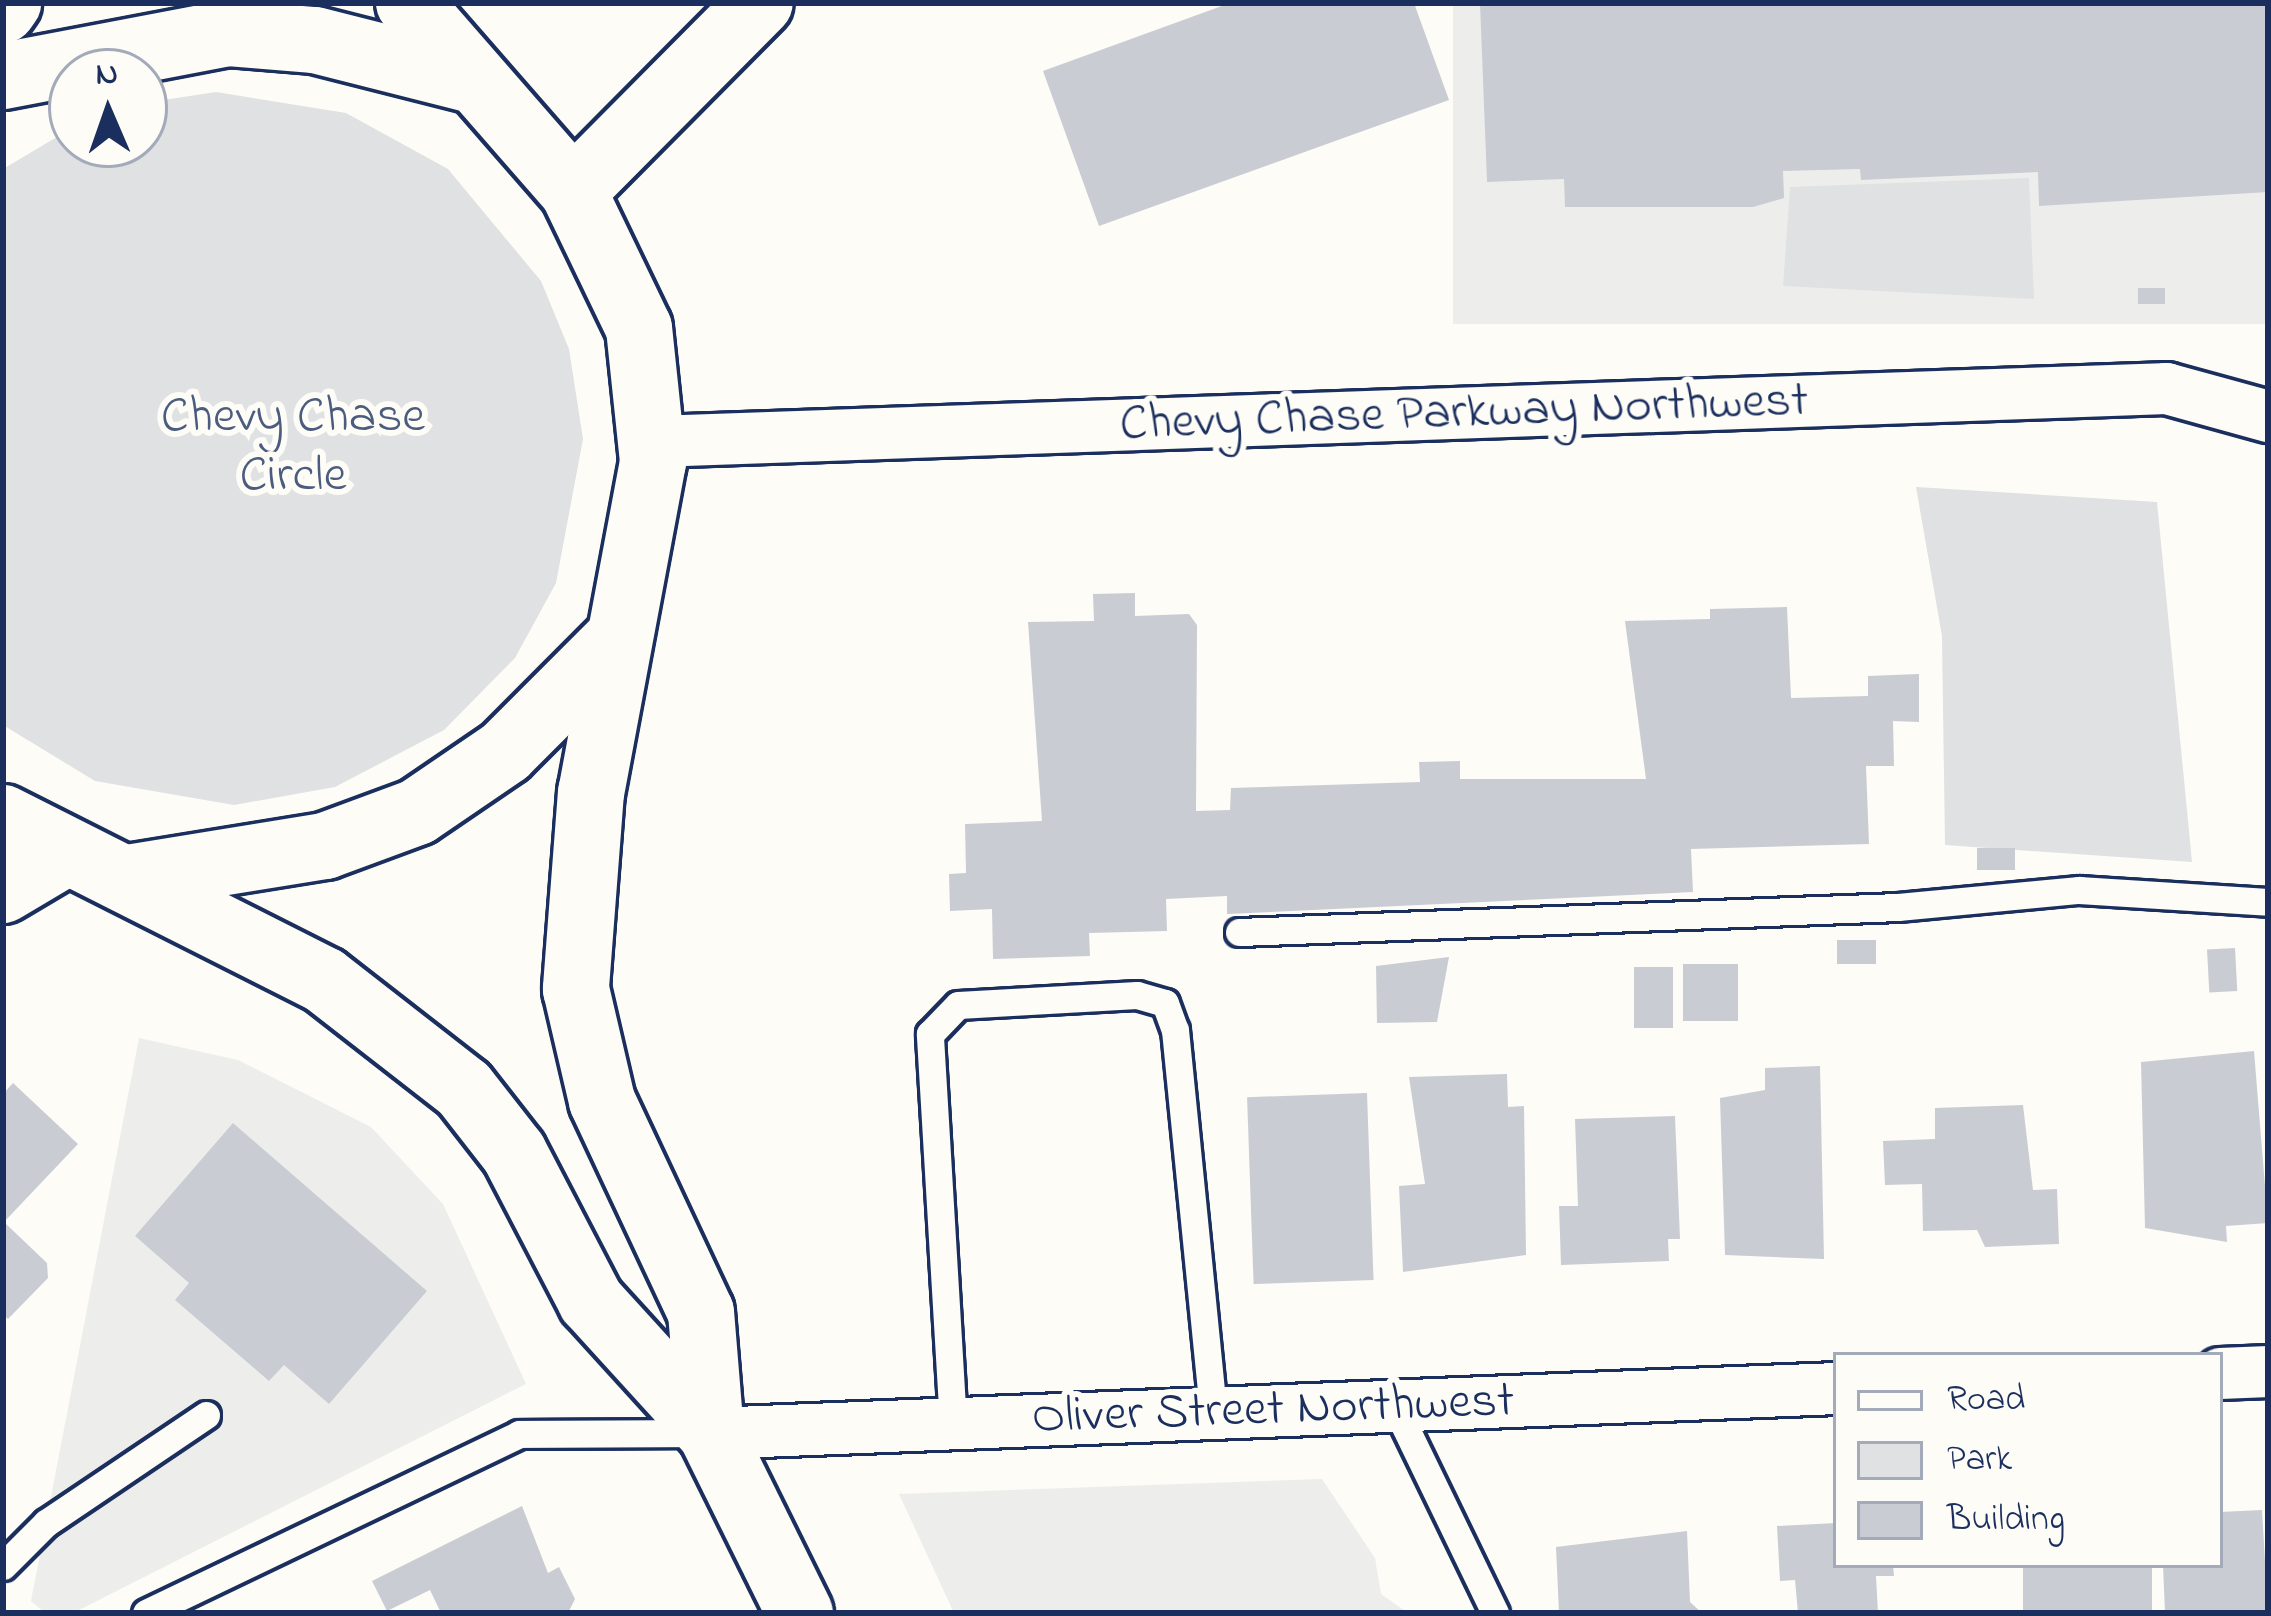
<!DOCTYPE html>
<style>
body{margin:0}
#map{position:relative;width:2271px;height:1616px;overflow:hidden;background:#fdfcf7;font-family:"Indie Flower",sans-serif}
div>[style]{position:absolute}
.built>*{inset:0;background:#edeeec;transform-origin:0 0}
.green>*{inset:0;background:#e0e1e3}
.building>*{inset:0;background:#c9ccd3;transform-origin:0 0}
.roads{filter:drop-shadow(3px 0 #1b2f5e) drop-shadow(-3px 0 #1b2f5e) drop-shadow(0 3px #1b2f5e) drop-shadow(0 -3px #1b2f5e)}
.lane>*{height:27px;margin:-13.5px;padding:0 13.5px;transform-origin:13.5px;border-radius:13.5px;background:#fdfcf7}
.street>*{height:51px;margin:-25.5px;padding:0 25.5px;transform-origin:25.5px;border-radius:25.5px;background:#fdfcf7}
.secondary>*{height:66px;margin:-33px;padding:0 33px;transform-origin:33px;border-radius:33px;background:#fdfcf7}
.primary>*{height:66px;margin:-33px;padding:0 33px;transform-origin:33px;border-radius:33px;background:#fdfcf7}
span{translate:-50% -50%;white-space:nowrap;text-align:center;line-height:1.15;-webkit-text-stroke:12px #fdfcf7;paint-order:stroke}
.street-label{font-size:51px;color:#1b2f5e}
.park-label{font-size:51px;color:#4c5c7f}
.frame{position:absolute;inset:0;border:6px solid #1b2f5e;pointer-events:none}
.legend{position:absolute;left:1833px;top:1352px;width:390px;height:216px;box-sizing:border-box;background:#fdfcf7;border:3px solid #a3aaba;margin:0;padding:15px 21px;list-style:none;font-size:36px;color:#1b2f5e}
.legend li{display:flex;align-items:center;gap:24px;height:60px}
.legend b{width:60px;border:3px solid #a3aaba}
.north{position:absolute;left:48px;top:48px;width:120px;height:120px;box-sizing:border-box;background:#fdfcf7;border:3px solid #a3aaba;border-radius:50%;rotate:358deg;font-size:33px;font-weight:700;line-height:48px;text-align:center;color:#1b2f5e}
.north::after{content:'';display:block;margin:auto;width:42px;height:54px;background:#1b2f5e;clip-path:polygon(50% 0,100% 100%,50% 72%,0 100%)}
</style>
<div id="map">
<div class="built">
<i style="left:1453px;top:3px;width:815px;height:321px"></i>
<i style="clip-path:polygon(139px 1038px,238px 1060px,371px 1127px,443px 1204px,526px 1384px,73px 1613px,45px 1613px,31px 1601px)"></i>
<i style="clip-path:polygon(1322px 1479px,1375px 1558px,1381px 1594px,1408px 1613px,954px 1613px,899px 1494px)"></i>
</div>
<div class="green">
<i style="clip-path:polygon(216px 92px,346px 113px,448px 169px,541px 281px,569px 349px,583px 439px,556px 583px,515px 658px,444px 730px,335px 787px,234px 805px,95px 781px,3px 725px,3px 169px,72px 128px,72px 144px,144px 144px,144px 103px)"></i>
<i style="clip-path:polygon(2029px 178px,2034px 299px,1783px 286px,1790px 187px)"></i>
<i style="clip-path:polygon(1916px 487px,2157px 502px,2192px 862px,1945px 845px,1942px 636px)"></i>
</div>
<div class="building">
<i style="clip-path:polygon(1230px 3px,1414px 3px,1449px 100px,1099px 226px,1043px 71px)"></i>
<i style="clip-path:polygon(1480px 3px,2268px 3px,2268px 192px,2039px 206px,2038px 172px,1861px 180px,1860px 169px,1783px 171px,1784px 198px,1753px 207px,1565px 207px,1564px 179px,1487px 182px)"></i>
<i style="left:2165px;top:288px;width:16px;height:27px;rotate:90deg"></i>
<i style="clip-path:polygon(1135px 593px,1135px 616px,1189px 614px,1197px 625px,1196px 811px,1230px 810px,1231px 788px,1420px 782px,1419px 762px,1460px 761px,1460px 779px,1646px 779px,1625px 621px,1710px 619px,1710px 609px,1787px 607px,1791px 698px,1868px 696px,1868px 676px,1919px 674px,1919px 722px,1893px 721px,1894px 766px,1866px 766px,1869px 844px,1691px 849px,1693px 892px,1227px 914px,1227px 896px,1166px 899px,1167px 931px,1089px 933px,1090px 956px,993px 959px,992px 909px,950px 911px,949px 874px,966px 873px,965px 824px,1042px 821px,1028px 622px,1094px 621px,1093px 594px)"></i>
<i style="left:2015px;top:848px;width:22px;height:38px;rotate:90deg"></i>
<i style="left:1876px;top:940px;width:24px;height:39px;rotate:90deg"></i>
<i style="left:2235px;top:948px;width:43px;height:28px;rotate:87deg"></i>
<i style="clip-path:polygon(1449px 957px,1437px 1022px,1377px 1023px,1376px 966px)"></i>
<i style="left:1683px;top:964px;width:55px;height:57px"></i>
<i style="left:1673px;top:967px;width:61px;height:39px;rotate:90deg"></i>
<i style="clip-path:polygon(2254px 1051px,2268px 1223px,2226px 1226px,2227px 1242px,2145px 1228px,2141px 1062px)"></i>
<i style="clip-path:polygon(1820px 1066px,1824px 1259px,1725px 1255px,1720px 1098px,1765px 1090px,1765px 1068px)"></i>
<i style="clip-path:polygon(1507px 1074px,1508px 1107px,1524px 1106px,1526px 1255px,1403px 1272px,1399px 1186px,1425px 1184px,1409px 1077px)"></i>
<i style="clip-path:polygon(13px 1083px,78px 1144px,4px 1222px,47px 1263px,48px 1278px,8px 1319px,3px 1315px,3px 1094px)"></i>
<i style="left:1367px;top:1093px;width:187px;height:120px;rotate:88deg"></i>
<i style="clip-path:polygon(2023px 1105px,2033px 1190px,2057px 1189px,2059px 1244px,1985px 1247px,1977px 1230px,1923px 1231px,1922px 1184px,1885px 1185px,1883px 1141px,1935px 1139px,1935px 1108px)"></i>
<i style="clip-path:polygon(1675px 1116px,1680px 1239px,1668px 1239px,1669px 1261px,1561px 1265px,1559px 1206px,1578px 1206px,1575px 1119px)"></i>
<i style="clip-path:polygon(233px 1123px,427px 1291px,329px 1404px,284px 1365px,269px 1381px,175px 1300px,189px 1283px,135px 1236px)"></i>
<i style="clip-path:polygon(522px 1506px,548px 1573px,559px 1567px,575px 1599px,568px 1613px,441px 1613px,430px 1590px,387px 1611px,372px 1581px)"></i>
<i style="clip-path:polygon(2262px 1510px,2268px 1613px,2165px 1613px,2163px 1565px,2220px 1565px,2220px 1512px)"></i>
<i style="clip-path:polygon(1836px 1523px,1836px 1565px,1893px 1565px,1894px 1576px,1876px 1576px,1878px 1613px,1798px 1613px,1795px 1580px,1780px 1581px,1777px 1526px)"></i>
<i style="clip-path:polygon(1687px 1531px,1690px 1602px,1702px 1613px,1559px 1613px,1556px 1547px)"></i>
<i style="left:2023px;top:1565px;width:129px;height:48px"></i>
</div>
<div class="roads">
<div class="lane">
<i style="left:1239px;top:932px;width:659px;rotate:-2.17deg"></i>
<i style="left:1898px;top:907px;width:182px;rotate:-5.4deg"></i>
<i style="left:2079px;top:890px;width:189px;rotate:3.6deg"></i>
<i style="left:1395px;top:1406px;width:230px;rotate:64.2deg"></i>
<i style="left:953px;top:1424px;width:391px;rotate:-93.4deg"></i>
<i style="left:930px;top:1034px;width:40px;rotate:-46deg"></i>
<i style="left:958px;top:1005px;width:179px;rotate:-3.2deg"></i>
<i style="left:1137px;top:995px;width:29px;rotate:16deg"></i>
<i style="left:1165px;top:1003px;width:29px;rotate:70deg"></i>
<i style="left:1175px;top:1030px;width:385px;rotate:84.3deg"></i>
<i style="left:3px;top:1566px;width:61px;rotate:-45deg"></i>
<i style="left:46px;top:1523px;width:193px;rotate:-34deg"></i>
<i style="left:146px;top:1613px;width:414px;rotate:-25.6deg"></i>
<i style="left:519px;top:1434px;width:180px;rotate:-0.3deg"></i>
</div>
<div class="street">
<i style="left:655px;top:441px;width:1512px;rotate:-2.01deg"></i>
<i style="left:2166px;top:388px;width:106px;rotate:15.4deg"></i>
<i style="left:2220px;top:1373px;width:48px;rotate:-2.4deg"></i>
<i style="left:711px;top:1433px;width:1126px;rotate:-2.29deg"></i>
</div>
<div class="secondary">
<i style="left:573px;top:191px;width:265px;rotate:-45.2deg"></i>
</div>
<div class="primary">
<i style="left:409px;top:3px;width:249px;rotate:48.9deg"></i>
<i style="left:573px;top:191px;width:152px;rotate:64.3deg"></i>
<i style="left:639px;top:328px;width:135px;rotate:84deg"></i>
<i style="left:653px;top:462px;width:336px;rotate:100.6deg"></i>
<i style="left:591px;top:792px;width:198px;rotate:94.4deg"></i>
<i style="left:576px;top:989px;width:115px;rotate:76.9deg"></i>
<i style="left:602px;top:1101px;width:233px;rotate:64.9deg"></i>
<i style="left:701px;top:1312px;width:121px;rotate:85.3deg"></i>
<i style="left:3px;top:10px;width:9px;rotate:-54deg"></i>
<i style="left:3px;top:76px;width:230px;rotate:-10.8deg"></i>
<i style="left:229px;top:33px;width:86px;rotate:4.7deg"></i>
<i style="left:315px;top:40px;width:163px;rotate:14.2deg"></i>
<i style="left:3px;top:818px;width:360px;rotate:26.8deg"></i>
<i style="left:324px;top:980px;width:177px;rotate:37.9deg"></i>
<i style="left:464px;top:1089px;width:81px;rotate:52deg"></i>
<i style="left:514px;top:1153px;width:167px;rotate:62.5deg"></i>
<i style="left:591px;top:1301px;width:178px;rotate:47.7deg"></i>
<i style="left:711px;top:1433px;width:201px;rotate:63.7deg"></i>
<i style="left:127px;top:878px;width:201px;rotate:-9.2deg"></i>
<i style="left:325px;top:846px;width:98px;rotate:-20.3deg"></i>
<i style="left:417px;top:812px;width:107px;rotate:-34.3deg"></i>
<i style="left:505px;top:752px;width:156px;rotate:-45deg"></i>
<i style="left:3px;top:890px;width:72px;rotate:-30.8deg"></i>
</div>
</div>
<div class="street-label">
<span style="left:1464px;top:414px;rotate:-2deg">Chevy Chase Parkway Northwest</span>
<span style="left:1273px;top:1411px;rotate:-2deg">Oliver Street Northwest</span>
</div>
<div class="park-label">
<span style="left:293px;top:448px">Chevy Chase<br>Circle</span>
</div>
<div class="frame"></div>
<ul class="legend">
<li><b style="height:15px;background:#fdfcf7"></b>Road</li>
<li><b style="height:33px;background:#e0e1e3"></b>Park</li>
<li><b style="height:33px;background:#c9ccd3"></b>Building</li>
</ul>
<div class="north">N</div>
</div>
